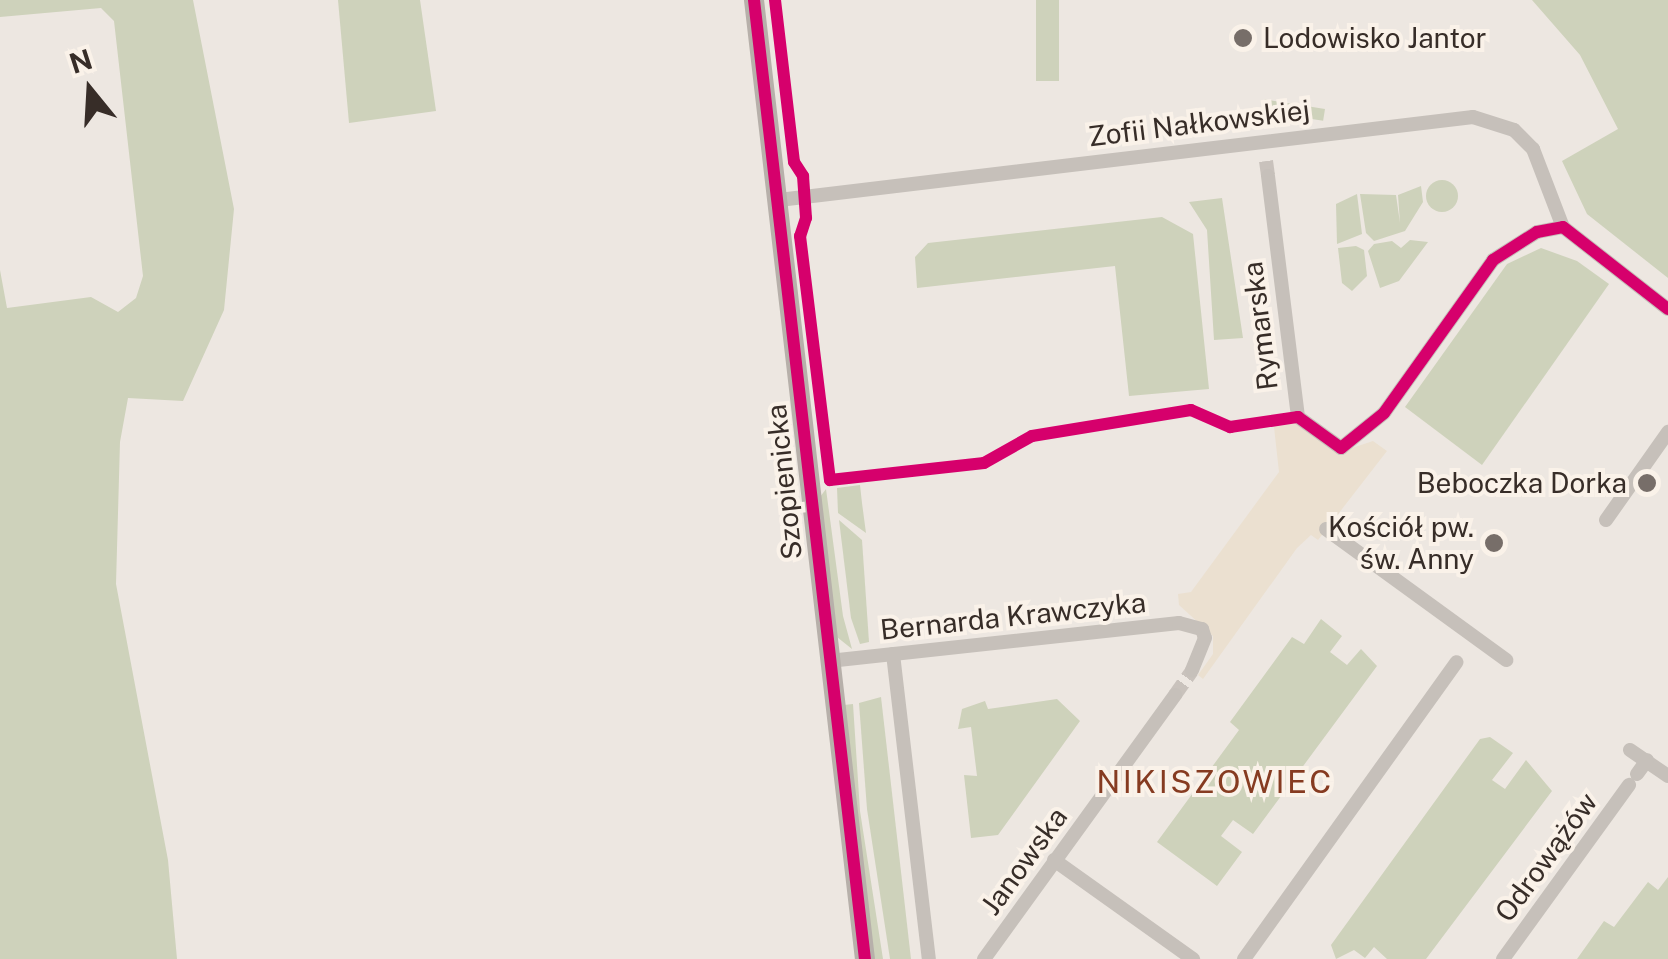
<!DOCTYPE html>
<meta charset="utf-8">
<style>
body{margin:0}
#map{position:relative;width:1668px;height:959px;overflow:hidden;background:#ede7e1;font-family:"Public Sans",sans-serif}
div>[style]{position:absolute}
.green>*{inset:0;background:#ced2bb;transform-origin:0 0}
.round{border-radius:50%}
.plaza>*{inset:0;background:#ebe0d0}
.street-tunnel>*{height:14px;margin-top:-7px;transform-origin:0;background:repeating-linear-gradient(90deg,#c9c2bc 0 14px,transparent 0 21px)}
.street>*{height:14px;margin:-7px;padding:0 7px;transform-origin:7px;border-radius:7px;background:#c6c0ba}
.secondary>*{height:20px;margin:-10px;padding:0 10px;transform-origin:10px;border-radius:10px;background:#b7b0aa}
.cycleway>*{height:12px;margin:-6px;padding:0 6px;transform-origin:6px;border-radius:6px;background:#d6006c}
.dots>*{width:28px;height:28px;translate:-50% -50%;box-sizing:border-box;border:5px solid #faf2e9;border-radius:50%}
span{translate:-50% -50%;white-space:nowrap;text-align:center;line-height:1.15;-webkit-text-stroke:8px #faf2e9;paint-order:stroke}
.poi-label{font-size:28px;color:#372d28}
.left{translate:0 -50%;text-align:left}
.right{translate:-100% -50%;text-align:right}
.street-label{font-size:28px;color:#372d28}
.quarter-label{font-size:32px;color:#863b21;letter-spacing:2.5px}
.north{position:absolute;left:40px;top:40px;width:100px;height:100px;-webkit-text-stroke:8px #faf2e9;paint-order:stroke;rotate:342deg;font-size:28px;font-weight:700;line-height:40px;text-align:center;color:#372d28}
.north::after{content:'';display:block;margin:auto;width:35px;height:45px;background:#372d28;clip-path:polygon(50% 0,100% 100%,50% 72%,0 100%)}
</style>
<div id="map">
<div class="green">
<i style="clip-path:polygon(0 0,193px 0,234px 209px,224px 310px,183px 401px,128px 398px,120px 442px,116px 584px,168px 860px,177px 959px,0 959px,0 270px,7px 308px,91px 297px,118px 312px,136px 298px,143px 276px,114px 21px,101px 8px,0 17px)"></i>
<i style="clip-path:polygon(338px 0,420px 0,436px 111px,349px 123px)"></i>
<i style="left:1036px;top:0;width:23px;height:81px"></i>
<i style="clip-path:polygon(1532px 0,1668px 0,1668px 278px,1587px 214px,1562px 161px,1618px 129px,1580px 55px)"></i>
<i style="left:1325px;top:109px;width:12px;height:61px;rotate:99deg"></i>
<i class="round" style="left:1426px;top:180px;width:32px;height:32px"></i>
<i style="clip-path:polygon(1421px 186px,1423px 202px,1405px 231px,1374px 241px,1366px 233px,1360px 194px,1396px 195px,1400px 223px,1398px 195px)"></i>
<i style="clip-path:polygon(1357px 194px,1362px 234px,1337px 244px,1336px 204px)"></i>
<i style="clip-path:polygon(1222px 198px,1243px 338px,1214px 340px,1207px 230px,1189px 202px)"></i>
<i style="clip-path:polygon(1162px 217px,1193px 234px,1209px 389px,1129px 396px,1115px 266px,917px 288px,915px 257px,928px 243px)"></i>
<i style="clip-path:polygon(1410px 240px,1428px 242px,1399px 281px,1380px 288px,1368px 251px,1374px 244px,1392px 241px,1401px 248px)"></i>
<i style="clip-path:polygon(1356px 246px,1364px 250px,1367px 276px,1352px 291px,1342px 283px,1338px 248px)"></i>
<i style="clip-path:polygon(1541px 248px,1577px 261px,1609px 284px,1482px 465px,1405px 407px,1507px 264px)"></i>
<i style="clip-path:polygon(860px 485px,862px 503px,866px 533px,838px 513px,837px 488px)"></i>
<i style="clip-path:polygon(826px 489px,843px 616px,852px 649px,837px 637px,820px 497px)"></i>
<i style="clip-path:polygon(839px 520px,862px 540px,869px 642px,860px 644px,851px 618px)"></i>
<i style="clip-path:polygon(1321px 619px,1342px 636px,1330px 652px,1347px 665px,1361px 649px,1377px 666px,1253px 834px,1233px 820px,1221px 836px,1242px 852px,1217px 886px,1157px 842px,1239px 730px,1230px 722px,1292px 637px,1304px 644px)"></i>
<i style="clip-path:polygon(881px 697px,911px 959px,890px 959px,867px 809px,859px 703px)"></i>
<i style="clip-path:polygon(1057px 699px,1080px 721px,998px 835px,971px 838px,964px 775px,977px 776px,971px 727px,958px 729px,962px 709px,985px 701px,988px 709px)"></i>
<i style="clip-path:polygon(853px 704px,860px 811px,883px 959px,874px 959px,844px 705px)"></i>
<i style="clip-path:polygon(1490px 737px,1513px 753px,1492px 780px,1505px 789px,1526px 760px,1552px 791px,1426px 959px,1387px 959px,1374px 947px,1365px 958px,1354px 950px,1336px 959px,1331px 945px,1480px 739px)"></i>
<i style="clip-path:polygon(1668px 877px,1668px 959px,1577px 959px,1604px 921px,1614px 927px,1648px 882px,1658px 890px)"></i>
</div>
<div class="plaza">
<i style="clip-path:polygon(1295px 423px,1337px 453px,1373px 441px,1387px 451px,1318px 540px,1311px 535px,1297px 548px,1203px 679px,1198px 675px,1213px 654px,1213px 636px,1179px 605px,1178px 594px,1191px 592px,1279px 472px,1274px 427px)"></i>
</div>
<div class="street-tunnel">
<i style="left:1266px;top:161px;width:15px;rotate:82deg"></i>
<i style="left:1175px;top:695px;width:29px;rotate:-55deg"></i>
</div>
<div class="street">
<i style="left:1268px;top:176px;width:243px;rotate:82.9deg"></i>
<i style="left:1298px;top:417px;width:53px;rotate:35.8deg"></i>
<i style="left:1341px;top:448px;width:55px;rotate:-39.1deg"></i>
<i style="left:1384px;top:413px;width:188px;rotate:-54.5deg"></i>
<i style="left:1493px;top:260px;width:52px;rotate:-32.5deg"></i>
<i style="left:1537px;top:232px;width:26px;rotate:-11deg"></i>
<i style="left:779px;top:200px;width:699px;rotate:-6.82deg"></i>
<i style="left:1473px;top:117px;width:43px;rotate:17.6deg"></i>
<i style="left:1514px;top:130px;width:27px;rotate:45deg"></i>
<i style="left:1533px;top:149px;width:84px;rotate:69deg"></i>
<i style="left:1563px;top:227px;width:133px;rotate:38deg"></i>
<i style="left:1606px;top:520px;width:108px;rotate:-54.8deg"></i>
<i style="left:1326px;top:529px;width:223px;rotate:36deg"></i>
<i style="left:893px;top:654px;width:307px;rotate:83.3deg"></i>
<i style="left:829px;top:661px;width:352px;rotate:-6.2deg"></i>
<i style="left:1179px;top:623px;width:24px;rotate:15deg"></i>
<i style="left:1202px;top:629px;width:9px;rotate:72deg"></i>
<i style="left:1205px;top:638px;width:35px;rotate:112deg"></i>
<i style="left:1630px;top:750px;width:46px;rotate:34.4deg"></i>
<i style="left:1637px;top:774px;width:17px;rotate:-54deg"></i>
<i style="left:1054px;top:860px;width:171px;rotate:35.5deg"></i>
<i style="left:984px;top:959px;width:326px;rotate:-54.1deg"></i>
<i style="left:1244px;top:959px;width:365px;rotate:-54.4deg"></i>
<i style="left:1503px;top:959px;width:215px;rotate:-54.1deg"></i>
</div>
<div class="secondary">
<i style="left:754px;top:0;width:965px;rotate:83.4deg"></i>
</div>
<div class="cycleway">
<i style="left:754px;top:0;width:965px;rotate:83.4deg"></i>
<i style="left:775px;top:0;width:163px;rotate:83.3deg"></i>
<i style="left:794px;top:162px;width:17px;rotate:57deg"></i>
<i style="left:803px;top:176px;width:42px;rotate:85.9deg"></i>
<i style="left:806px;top:218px;width:19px;rotate:108deg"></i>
<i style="left:800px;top:236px;width:246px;rotate:83deg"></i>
<i style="left:830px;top:480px;width:155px;rotate:-6.3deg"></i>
<i style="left:984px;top:463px;width:55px;rotate:-29.4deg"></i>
<i style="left:1032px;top:436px;width:161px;rotate:-9.3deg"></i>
<i style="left:1191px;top:410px;width:43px;rotate:23.6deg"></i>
<i style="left:1230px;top:427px;width:69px;rotate:-8.4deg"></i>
<i style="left:1298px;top:417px;width:53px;rotate:35.8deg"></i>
<i style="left:1341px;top:448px;width:55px;rotate:-39.1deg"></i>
<i style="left:1384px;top:413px;width:188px;rotate:-54.5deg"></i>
<i style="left:1493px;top:260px;width:52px;rotate:-32.5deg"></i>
<i style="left:1537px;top:232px;width:26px;rotate:-11deg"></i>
<i style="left:1563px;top:227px;width:133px;rotate:38deg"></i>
</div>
<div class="dots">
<i style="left:1243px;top:38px;background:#776e69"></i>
<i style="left:1647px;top:483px;background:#776e69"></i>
<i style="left:1494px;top:543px;background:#776e69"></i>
</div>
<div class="poi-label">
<span class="left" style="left:1263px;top:38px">Lodowisko Jantor</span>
<span class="right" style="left:1627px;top:483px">Beboczka Dorka</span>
<span class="right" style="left:1474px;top:543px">Kościół pw.<br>św. Anny</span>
</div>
<div class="street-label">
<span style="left:1199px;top:123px;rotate:-7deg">Zofii Nałkowskiej</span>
<span style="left:1260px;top:326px;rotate:-97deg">Rymarska</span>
<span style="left:784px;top:482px;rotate:-96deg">Szopienicka</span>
<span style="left:1013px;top:616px;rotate:-6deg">Bernarda Krawczyka</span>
<span style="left:1546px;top:857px;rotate:-54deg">Odrowążów</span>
<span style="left:1024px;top:861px;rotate:-54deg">Janowska</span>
</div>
<div class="quarter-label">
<span style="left:1215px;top:782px">NIKISZOWIEC</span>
</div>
<div class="north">N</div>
</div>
